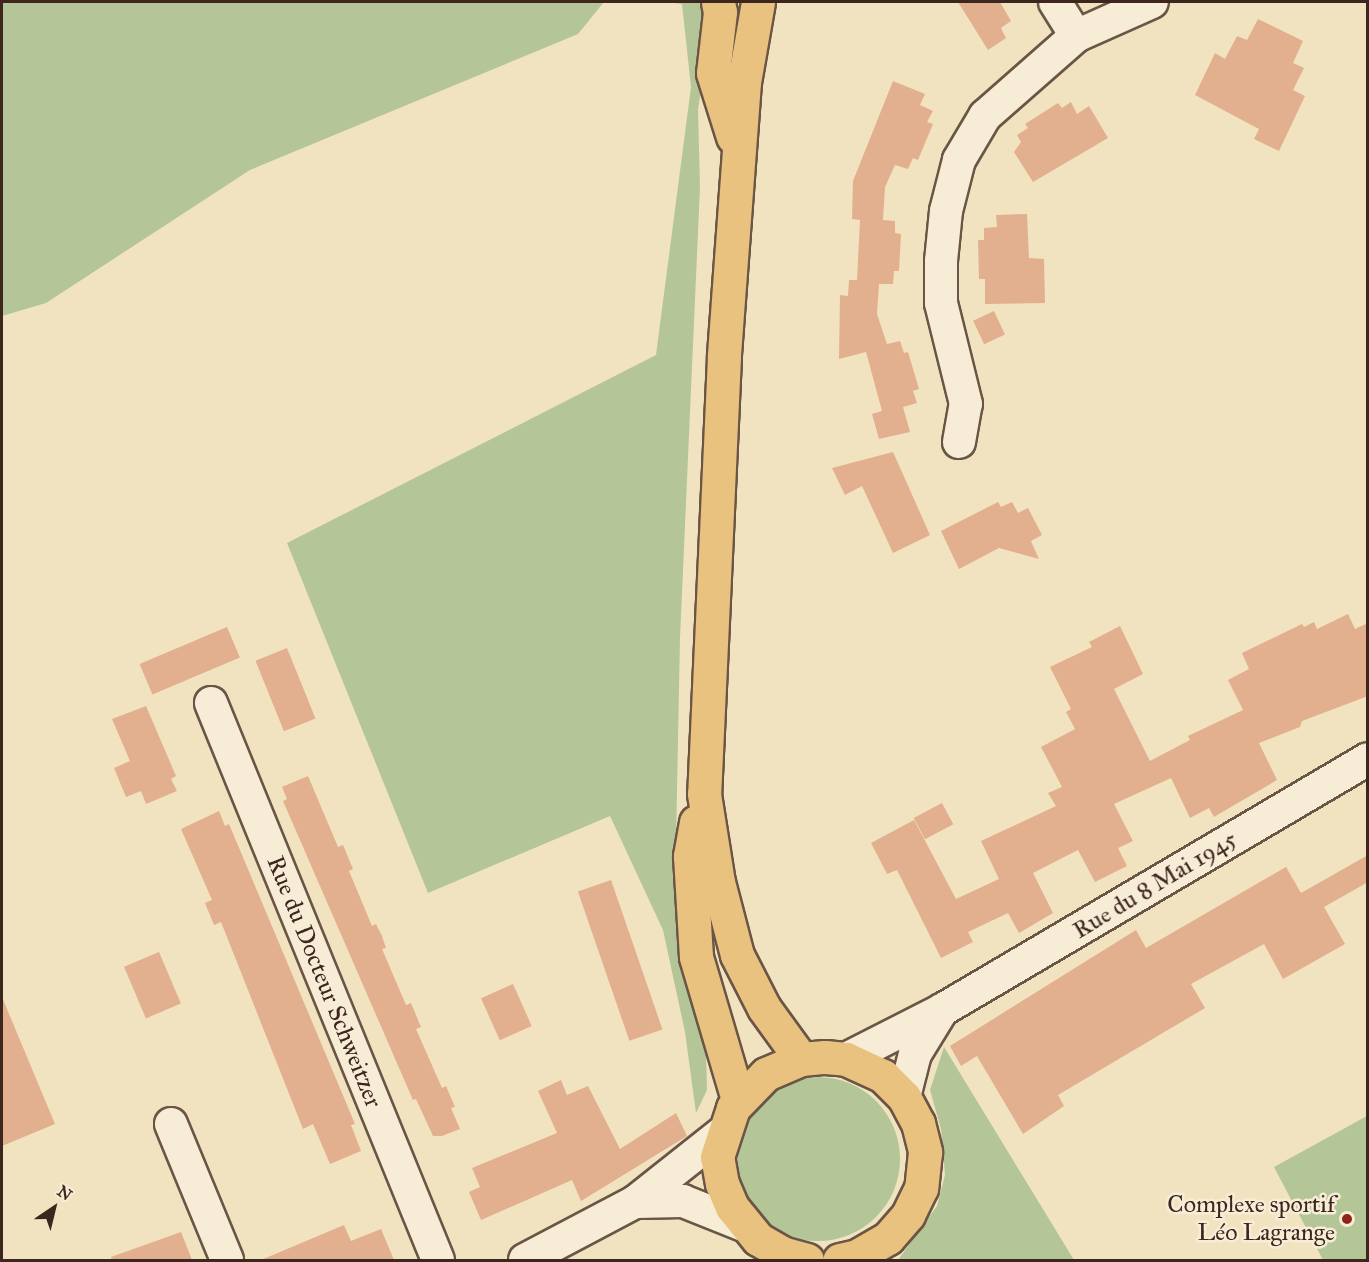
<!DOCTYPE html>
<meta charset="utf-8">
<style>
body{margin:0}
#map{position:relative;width:1369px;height:1262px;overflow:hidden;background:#f2e3c0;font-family:"IM FELL Great Primer",serif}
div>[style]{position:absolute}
.green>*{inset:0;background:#b4c597}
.round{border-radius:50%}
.building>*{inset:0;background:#e2af8f;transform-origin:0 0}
.roads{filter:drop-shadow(2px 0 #6a5546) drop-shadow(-2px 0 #6a5546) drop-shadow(0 2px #6a5546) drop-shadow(0 -2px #6a5546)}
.minor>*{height:32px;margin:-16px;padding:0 16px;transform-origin:16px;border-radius:16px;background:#f7edd6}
.major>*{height:33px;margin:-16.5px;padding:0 16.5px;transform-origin:16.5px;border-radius:16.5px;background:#e9c280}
.dots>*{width:16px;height:16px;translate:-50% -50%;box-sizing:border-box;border:3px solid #f7edd6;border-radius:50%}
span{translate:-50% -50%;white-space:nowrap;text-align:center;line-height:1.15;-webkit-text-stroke:5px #f7edd6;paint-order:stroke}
.street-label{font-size:24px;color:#3c261e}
.poi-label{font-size:24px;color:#3c261e}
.right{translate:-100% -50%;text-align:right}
.frame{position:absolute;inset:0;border:3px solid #3c261e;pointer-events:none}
.north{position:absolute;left:24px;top:1178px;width:60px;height:60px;-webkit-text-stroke:4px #f7edd6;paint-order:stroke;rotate:35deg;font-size:16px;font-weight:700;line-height:24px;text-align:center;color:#3c261e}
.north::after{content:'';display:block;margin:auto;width:21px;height:27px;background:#3c261e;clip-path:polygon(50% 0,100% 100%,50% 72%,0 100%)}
</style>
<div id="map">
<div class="green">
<i style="clip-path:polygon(2px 2px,604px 2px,578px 34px,250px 170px,46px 303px,2px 316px)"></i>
<i style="clip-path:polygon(668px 2px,705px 2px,705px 62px,698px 110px,700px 187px,680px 638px,675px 892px,682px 955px,706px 1054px,707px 1090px,696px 1113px,685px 1032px,663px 930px,610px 816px,428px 893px,287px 543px,656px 355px,691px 87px,682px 4px)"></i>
<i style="clip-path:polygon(944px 1047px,1074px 1260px,898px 1260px,937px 1206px,945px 1175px,941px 1129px,930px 1090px)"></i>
<i class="round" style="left:736px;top:1077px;width:164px;height:164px"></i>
<i style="clip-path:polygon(1367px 1116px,1367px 1260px,1323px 1260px,1274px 1167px)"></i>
</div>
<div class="building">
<i style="clip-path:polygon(958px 2px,1000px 2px,1011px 21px,1001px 28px,1006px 38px,988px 50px)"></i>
<i style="clip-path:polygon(1258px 19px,1303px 41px,1293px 63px,1304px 68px,1293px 90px,1305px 96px,1279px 151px,1254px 139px,1259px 129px,1195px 95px,1215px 53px,1225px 59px,1237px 36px,1247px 40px)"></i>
<i style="clip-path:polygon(893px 81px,925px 94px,920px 105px,933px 111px,927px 122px,933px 124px,918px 160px,913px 158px,908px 169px,895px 165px,885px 187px,883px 220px,895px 221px,895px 233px,901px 234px,899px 271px,894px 271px,893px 284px,879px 284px,877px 314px,887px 344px,900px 341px,904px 353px,908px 352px,919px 389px,913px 391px,917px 403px,903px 407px,910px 432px,879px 439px,872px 414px,882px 411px,866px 352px,839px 359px,840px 295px,848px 296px,849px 280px,857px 280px,860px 220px,852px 219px,853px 181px)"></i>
<i style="clip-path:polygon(1071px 102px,1077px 114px,1089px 106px,1108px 138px,1033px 182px,1014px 152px,1021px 142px,1017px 135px,1028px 128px,1025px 124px,1058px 103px,1062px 108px)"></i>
<i style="clip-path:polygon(1027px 214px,1029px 258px,1044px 259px,1045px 303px,985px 304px,985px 279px,979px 279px,978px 240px,984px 240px,984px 228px,997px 227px,996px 215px)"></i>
<i style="left:994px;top:311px;width:26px;height:23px;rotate:65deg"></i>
<i style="clip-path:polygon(893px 452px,930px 535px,893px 553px,862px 486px,845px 495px,832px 468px)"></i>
<i style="clip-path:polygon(998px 502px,1001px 507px,1012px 502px,1018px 513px,1028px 508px,1042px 535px,1031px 541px,1039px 559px,999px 548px,959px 569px,941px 531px)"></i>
<i style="clip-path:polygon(1348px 614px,1355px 629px,1368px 623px,1368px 696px,1302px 721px,1300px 727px,1259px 743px,1277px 780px,1214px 817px,1209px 808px,1190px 818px,1171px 778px,1114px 804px,1133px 841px,1118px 848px,1127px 866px,1095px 882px,1078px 850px,1033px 873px,1053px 913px,1019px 933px,1008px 913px,968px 932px,973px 942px,941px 958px,897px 870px,887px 874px,871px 843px,914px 820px,956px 899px,999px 879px,981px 841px,1056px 806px,1048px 793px,1062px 787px,1041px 747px,1075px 729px,1066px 712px,1071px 709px,1050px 667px,1092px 647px,1089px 642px,1120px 626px,1143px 674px,1114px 689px,1150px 761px,1190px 740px,1188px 736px,1243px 710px,1228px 680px,1249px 669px,1242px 653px,1302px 624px,1304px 627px,1314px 622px,1317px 629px)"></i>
<i style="left:227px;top:627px;width:33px;height:95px;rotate:67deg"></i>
<i style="left:287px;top:648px;width:76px;height:34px;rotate:68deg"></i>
<i style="clip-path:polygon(146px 706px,176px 776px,171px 779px,177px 791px,146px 804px,141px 791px,126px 797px,114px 768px,130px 761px,112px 719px)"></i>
<i style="clip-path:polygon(308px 776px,338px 847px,343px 845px,353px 869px,349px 871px,372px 926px,376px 924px,382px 936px,386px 948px,382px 949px,406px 1005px,411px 1003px,421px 1027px,416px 1029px,442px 1088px,446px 1086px,455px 1107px,451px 1108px,460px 1129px,442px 1136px,433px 1136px,416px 1099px,413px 1100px,283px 801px,287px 799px,282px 787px)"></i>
<i style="left:942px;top:803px;width:24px;height:32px;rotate:62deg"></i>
<i style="clip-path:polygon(219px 811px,225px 826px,229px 824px,355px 1124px,351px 1125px,361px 1151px,330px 1164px,313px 1124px,303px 1129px,221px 922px,214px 925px,205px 903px,212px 900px,181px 829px)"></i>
<i style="clip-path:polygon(1368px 855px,1368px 882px,1324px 907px,1345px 944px,1283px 979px,1264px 944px,1191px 984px,1205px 1008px,1058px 1095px,1064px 1106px,1023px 1134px,977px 1056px,961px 1066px,950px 1046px,1136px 930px,1146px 948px,1286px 867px,1301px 893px)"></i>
<i style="left:611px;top:880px;width:158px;height:35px;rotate:71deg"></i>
<i style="left:159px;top:952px;width:56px;height:38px;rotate:67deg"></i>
<i style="left:513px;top:984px;width:46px;height:35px;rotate:66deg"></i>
<i style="clip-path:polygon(2px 997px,55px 1124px,2px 1146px)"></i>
<i style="clip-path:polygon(561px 1080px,567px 1095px,588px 1086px,620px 1149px,676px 1113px,687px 1136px,581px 1201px,572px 1180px,481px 1220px,469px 1192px,480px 1187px,472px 1168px,557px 1133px,538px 1091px)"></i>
<i style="clip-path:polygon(344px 1225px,351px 1241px,381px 1229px,394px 1260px,261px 1260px)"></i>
<i style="clip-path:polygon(181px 1232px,192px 1260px,112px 1260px,111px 1257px)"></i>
</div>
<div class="roads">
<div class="minor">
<i style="left:1055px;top:2px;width:40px;rotate:58deg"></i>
<i style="left:959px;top:442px;width:39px;rotate:-80deg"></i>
<i style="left:966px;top:404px;width:104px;rotate:-103.9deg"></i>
<i style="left:941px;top:303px;width:42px;rotate:-90deg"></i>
<i style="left:941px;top:261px;width:50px;rotate:-84.3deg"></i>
<i style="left:946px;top:211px;width:53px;rotate:-75.7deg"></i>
<i style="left:959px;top:160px;width:51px;rotate:-59.4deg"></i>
<i style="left:985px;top:116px;width:121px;rotate:-41.3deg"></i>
<i style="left:1076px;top:36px;width:83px;rotate:-24.1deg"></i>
<i style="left:211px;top:703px;width:601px;rotate:67.83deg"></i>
<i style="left:846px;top:1059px;width:108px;rotate:-27deg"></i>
<i style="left:942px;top:1010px;width:494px;rotate:-30.5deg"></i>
<i style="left:904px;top:1097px;width:44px;rotate:-75.7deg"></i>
<i style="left:915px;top:1054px;width:52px;rotate:-58.5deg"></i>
<i style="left:171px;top:1124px;width:147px;rotate:67.6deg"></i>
<i style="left:635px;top:1202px;width:48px;rotate:-1.2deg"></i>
<i style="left:683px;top:1201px;width:70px;rotate:21.8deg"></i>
<i style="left:525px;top:1260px;width:124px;rotate:-27.8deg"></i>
<i style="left:635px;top:1202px;width:111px;rotate:-38.4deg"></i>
</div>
<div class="major">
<i style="left:718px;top:2px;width:10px;rotate:79deg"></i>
<i style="left:720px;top:12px;width:61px;rotate:96.5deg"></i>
<i style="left:713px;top:73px;width:67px;rotate:72.6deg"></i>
<i style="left:758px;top:2px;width:81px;rotate:99.9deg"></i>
<i style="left:744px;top:82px;width:276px;rotate:94.2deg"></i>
<i style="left:724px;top:357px;width:437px;rotate:92.6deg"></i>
<i style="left:704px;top:794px;width:89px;rotate:81deg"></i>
<i style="left:718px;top:882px;width:75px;rotate:75.4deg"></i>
<i style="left:737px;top:955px;width:59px;rotate:63deg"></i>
<i style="left:764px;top:1008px;width:63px;rotate:54deg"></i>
<i style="left:696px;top:822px;width:35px;rotate:100deg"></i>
<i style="left:690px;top:856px;width:101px;rotate:86.6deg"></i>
<i style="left:696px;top:957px;width:149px;rotate:73.6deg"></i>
<i style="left:807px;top:1260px;width:24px;rotate:-165deg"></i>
<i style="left:784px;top:1254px;width:30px;rotate:-150deg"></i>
<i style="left:758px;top:1239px;width:41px;rotate:-129.1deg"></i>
<i style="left:732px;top:1207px;width:25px;rotate:-113deg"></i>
<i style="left:722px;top:1184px;width:27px;rotate:-100deg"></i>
<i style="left:717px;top:1157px;width:52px;rotate:-71.9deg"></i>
<i style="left:733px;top:1108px;width:47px;rotate:-45.9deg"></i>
<i style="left:766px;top:1074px;width:38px;rotate:-23deg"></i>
<i style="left:801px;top:1059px;width:24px;rotate:-5deg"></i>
<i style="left:825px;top:1057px;width:21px;rotate:5deg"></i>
<i style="left:846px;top:1059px;width:41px;rotate:24.7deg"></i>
<i style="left:883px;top:1076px;width:30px;rotate:45deg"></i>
<i style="left:904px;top:1097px;width:30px;rotate:62deg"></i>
<i style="left:918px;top:1123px;width:30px;rotate:76deg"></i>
<i style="left:925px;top:1152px;width:36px;rotate:96deg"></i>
<i style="left:921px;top:1188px;width:30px;rotate:116deg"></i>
<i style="left:908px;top:1215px;width:30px;rotate:131deg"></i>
<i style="left:888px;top:1238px;width:36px;rotate:150deg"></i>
<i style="left:857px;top:1256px;width:18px;rotate:167deg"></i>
</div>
</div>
<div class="dots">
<i style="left:1347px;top:1219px;background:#8f2418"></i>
</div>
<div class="street-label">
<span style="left:1155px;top:885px;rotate:-31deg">Rue du 8 Mai 1945</span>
<span style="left:324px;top:982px;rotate:68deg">Rue du Docteur Schweitzer</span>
</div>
<div class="poi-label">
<span class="right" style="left:1335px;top:1219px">Complexe sportif<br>Léo Lagrange</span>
</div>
<div class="frame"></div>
<div class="north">N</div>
</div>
